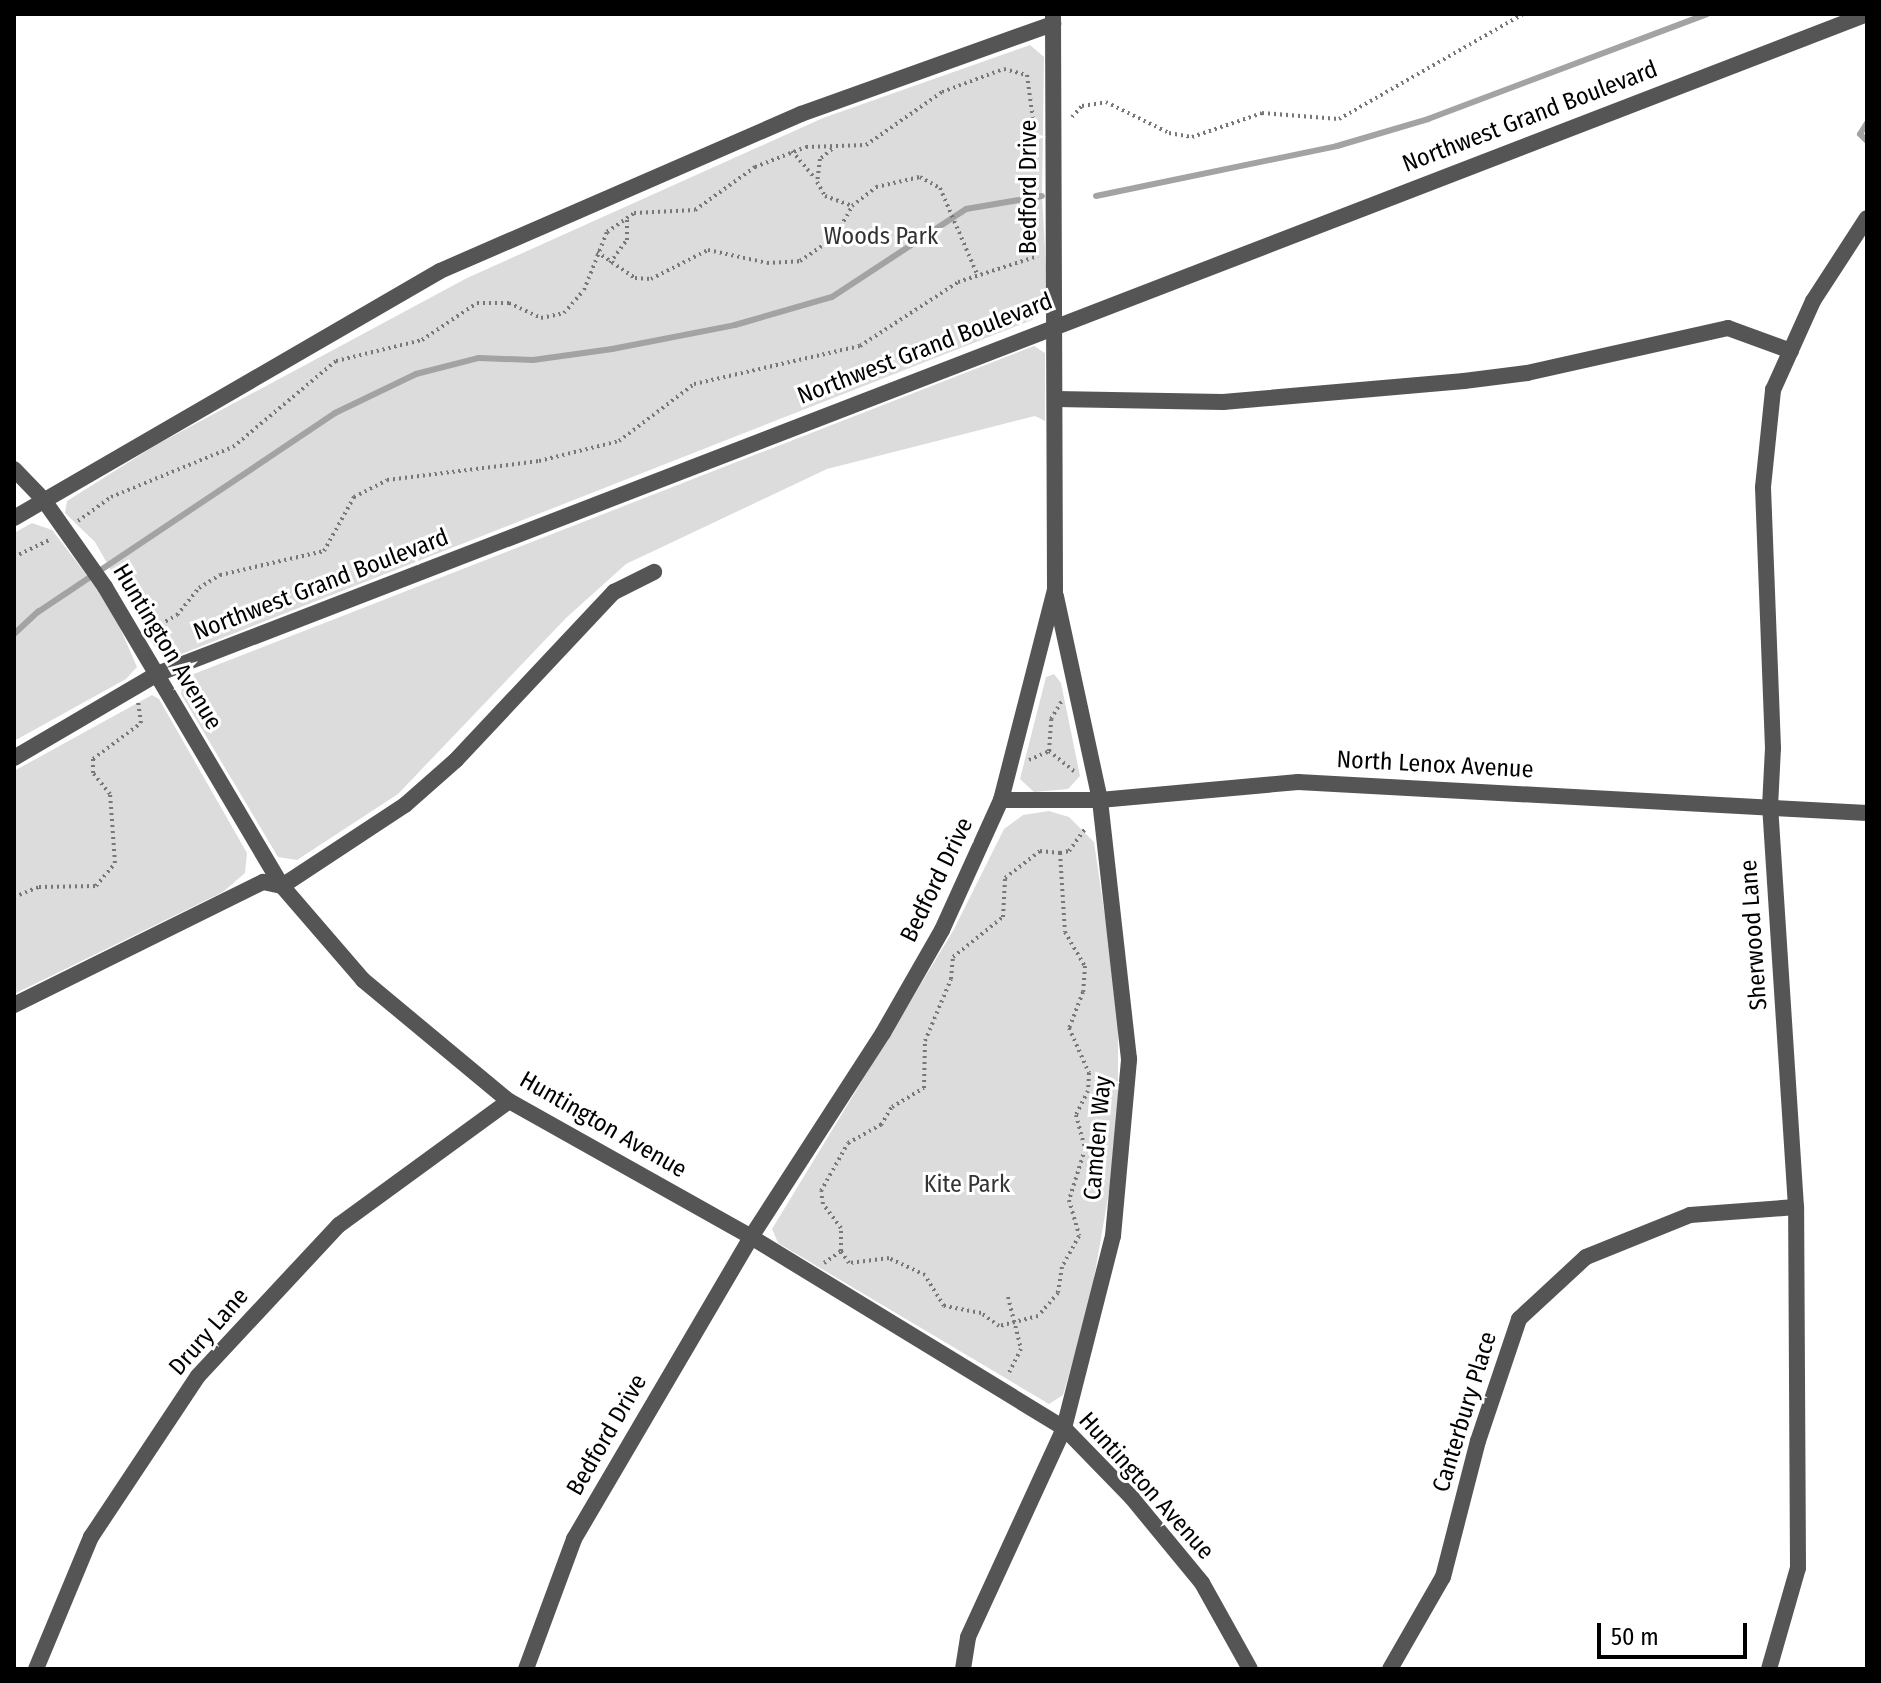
<!DOCTYPE html>
<style>
body{margin:0}
#map{position:relative;width:1881px;height:1683px;overflow:hidden;background:#fff;font-family:"Fira Sans Condensed",sans-serif}
div>[style]{position:absolute}
.green>*{inset:0;background:#dcdcdc}
.stream>*{height:6px;margin:-3px;padding:0 3px;transform-origin:3px;border-radius:3px;background:#a3a3a3}
.path>*{height:4px;margin-top:-2px;transform-origin:0;background:repeating-linear-gradient(90deg,#777 0 2px,transparent 0 6px)}
.minor>*{height:16px;margin:-8px;padding:0 8px;transform-origin:8px;border-radius:8px;background:#555}
.tertiary>*{height:16px;margin:-8px;padding:0 8px;transform-origin:8px;border-radius:8px;background:#555}
span{translate:-50% -50%;white-space:nowrap;text-align:center;line-height:1.15;-webkit-text-stroke:6px #fff;paint-order:stroke}
.street-label{font-size:24px;color:#000}
.park-label{font-size:24px;color:#333}
.frame{position:absolute;inset:0;border:16px solid #000;pointer-events:none}
.scale{position:absolute;left:1597px;top:1623px;width:150px;height:36px;box-sizing:border-box;border:4px solid #000;border-top:0;padding-left:10px;font-size:24px;line-height:28px;white-space:nowrap;color:#000;-webkit-text-stroke:6px #fff;paint-order:stroke}
</style>
<div id="map">
<div class="green">
<i style="clip-path:polygon(1030px 45px,1044px 57px,1042px 196px,1048px 303px,1032px 320px,174px 657px,154px 646px,95px 542px,65px 513px,67px 501px,156px 445px,467px 278px,823px 118px)"></i>
<i style="clip-path:polygon(1034px 346px,1045px 353px,1045px 421px,1035px 416px,827px 469px,626px 564px,566px 618px,398px 794px,297px 860px,278px 857px,181px 694px,183px 680px,191px 675px)"></i>
<i style="clip-path:polygon(32px 523px,52px 530px,110px 605px,137px 667px,126px 679px,14px 741px,14px 533px)"></i>
<i style="clip-path:polygon(1054px 674px,1061px 683px,1080px 776px,1068px 789px,1034px 792px,1020px 779px,1046px 677px)"></i>
<i style="clip-path:polygon(152px 695px,159px 699px,247px 853px,245px 873px,223px 892px,14px 994px,14px 771px)"></i>
<i style="clip-path:polygon(1049px 811px,1069px 817px,1094px 842px,1118px 1006px,1118px 1139px,1090px 1302px,1063px 1395px,1049px 1404px,778px 1243px,772px 1229px,953px 931px,1004px 829px,1023px 815px)"></i>
</div>
<div class="stream">
<i style="left:1867px;top:123px;width:13px;rotate:122deg"></i>
<i style="left:1860px;top:134px;width:10px;rotate:45deg"></i>
<i style="left:1096px;top:196px;width:246px;rotate:-11.7deg"></i>
<i style="left:1337px;top:146px;width:95px;rotate:-16.5deg"></i>
<i style="left:1428px;top:119px;width:298px;rotate:-20.6deg"></i>
<i style="left:14px;top:634px;width:33px;rotate:-43deg"></i>
<i style="left:38px;top:612px;width:358px;rotate:-33.8deg"></i>
<i style="left:335px;top:413px;width:90px;rotate:-25.7deg"></i>
<i style="left:416px;top:374px;width:65px;rotate:-14.3deg"></i>
<i style="left:479px;top:358px;width:54px;rotate:2.1deg"></i>
<i style="left:533px;top:360px;width:80px;rotate:-7.9deg"></i>
<i style="left:612px;top:349px;width:125px;rotate:-11deg"></i>
<i style="left:735px;top:325px;width:101px;rotate:-16.1deg"></i>
<i style="left:832px;top:297px;width:160px;rotate:-33.3deg"></i>
<i style="left:966px;top:209px;width:77px;rotate:-9.7deg"></i>
</div>
<div class="path">
<i style="left:1072px;top:117px;width:15px;rotate:-48deg"></i>
<i style="left:1082px;top:106px;width:24px;rotate:-9deg"></i>
<i style="left:1106px;top:102px;width:70px;rotate:26.2deg"></i>
<i style="left:1169px;top:133px;width:23px;rotate:10deg"></i>
<i style="left:1192px;top:137px;width:74px;rotate:-18.9deg"></i>
<i style="left:1262px;top:113px;width:77px;rotate:4.5deg"></i>
<i style="left:1339px;top:119px;width:212px;rotate:-29.7deg"></i>
<i style="left:832px;top:149px;width:16px;rotate:140deg"></i>
<i style="left:820px;top:159px;width:23px;rotate:97deg"></i>
<i style="left:817px;top:182px;width:16px;rotate:60deg"></i>
<i style="left:825px;top:196px;width:29px;rotate:20deg"></i>
<i style="left:792px;top:151px;width:34px;rotate:50deg"></i>
<i style="left:597px;top:252px;width:46px;rotate:34.4deg"></i>
<i style="left:635px;top:278px;width:16px;rotate:4deg"></i>
<i style="left:651px;top:279px;width:64px;rotate:-27deg"></i>
<i style="left:708px;top:250px;width:60px;rotate:12.4deg"></i>
<i style="left:767px;top:263px;width:33px;rotate:-3deg"></i>
<i style="left:800px;top:261px;width:42px;rotate:-34.4deg"></i>
<i style="left:835px;top:237px;width:35px;rotate:-61deg"></i>
<i style="left:852px;top:206px;width:31px;rotate:-38deg"></i>
<i style="left:876px;top:187px;width:45px;rotate:-12.8deg"></i>
<i style="left:920px;top:177px;width:23px;rotate:29deg"></i>
<i style="left:940px;top:188px;width:94px;rotate:66.7deg"></i>
<i style="left:610px;top:263px;width:29px;rotate:-54deg"></i>
<i style="left:627px;top:240px;width:23px;rotate:-90deg"></i>
<i style="left:78px;top:521px;width:41px;rotate:-36deg"></i>
<i style="left:111px;top:497px;width:132px;rotate:-22.3deg"></i>
<i style="left:233px;top:447px;width:134px;rotate:-39.9deg"></i>
<i style="left:336px;top:361px;width:89px;rotate:-13.7deg"></i>
<i style="left:422px;top:340px;width:66px;rotate:-33.9deg"></i>
<i style="left:477px;top:303px;width:32px"></i>
<i style="left:509px;top:303px;width:35px;rotate:25deg"></i>
<i style="left:541px;top:318px;width:24px;rotate:-12deg"></i>
<i style="left:564px;top:313px;width:30px;rotate:-49deg"></i>
<i style="left:584px;top:290px;width:62px;rotate:-68.4deg"></i>
<i style="left:607px;top:232px;width:33px;rotate:-35deg"></i>
<i style="left:634px;top:213px;width:61px;rotate:-2.8deg"></i>
<i style="left:695px;top:210px;width:74px;rotate:-35.6deg"></i>
<i style="left:755px;top:167px;width:55px;rotate:-21.4deg"></i>
<i style="left:806px;top:147px;width:60px;rotate:-1.9deg"></i>
<i style="left:866px;top:145px;width:93px;rotate:-34.9deg"></i>
<i style="left:942px;top:92px;width:66px;rotate:-20.4deg"></i>
<i style="left:1004px;top:69px;width:24px;rotate:15deg"></i>
<i style="left:1027px;top:75px;width:60px;rotate:82.3deg"></i>
<i style="left:14px;top:557px;width:41px;rotate:-25.9deg"></i>
<i style="left:150px;top:630px;width:31px;rotate:-29deg"></i>
<i style="left:177px;top:615px;width:35px;rotate:-51deg"></i>
<i style="left:199px;top:588px;width:25px;rotate:-32deg"></i>
<i style="left:220px;top:575px;width:107px;rotate:-13deg"></i>
<i style="left:324px;top:551px;width:62px;rotate:-60.9deg"></i>
<i style="left:354px;top:497px;width:37px;rotate:-27deg"></i>
<i style="left:387px;top:480px;width:153px;rotate:-7.1deg"></i>
<i style="left:539px;top:461px;width:82px;rotate:-14deg"></i>
<i style="left:619px;top:441px;width:94px;rotate:-37.2deg"></i>
<i style="left:694px;top:384px;width:170px;rotate:-12.9deg"></i>
<i style="left:860px;top:346px;width:117px;rotate:-33.1deg"></i>
<i style="left:958px;top:282px;width:84px;rotate:-18deg"></i>
<i style="left:1049px;top:751px;width:32px;rotate:-86deg"></i>
<i style="left:1051px;top:719px;width:21px;rotate:-59deg"></i>
<i style="left:1029px;top:760px;width:22px;rotate:-24deg"></i>
<i style="left:1049px;top:751px;width:33px;rotate:39deg"></i>
<i style="left:1040px;top:851px;width:20px;rotate:6deg"></i>
<i style="left:1060px;top:853px;width:79px;rotate:86.4deg"></i>
<i style="left:1065px;top:932px;width:39px;rotate:60deg"></i>
<i style="left:1085px;top:966px;width:26px;rotate:94deg"></i>
<i style="left:1083px;top:992px;width:39px;rotate:111deg"></i>
<i style="left:1069px;top:1028px;width:49px;rotate:66deg"></i>
<i style="left:1089px;top:1073px;width:18px;rotate:93deg"></i>
<i style="left:1088px;top:1091px;width:27px;rotate:117deg"></i>
<i style="left:1076px;top:1115px;width:35px;rotate:75deg"></i>
<i style="left:1085px;top:1149px;width:53px;rotate:107.4deg"></i>
<i style="left:1069px;top:1200px;width:37px;rotate:74deg"></i>
<i style="left:1079px;top:1236px;width:35px;rotate:119deg"></i>
<i style="left:1062px;top:1267px;width:26px;rotate:99deg"></i>
<i style="left:1058px;top:1293px;width:30px;rotate:131deg"></i>
<i style="left:1038px;top:1316px;width:40px;rotate:165.6deg"></i>
<i style="left:999px;top:1326px;width:22px;rotate:-144deg"></i>
<i style="left:981px;top:1313px;width:38px;rotate:-169deg"></i>
<i style="left:944px;top:1306px;width:36px;rotate:-122deg"></i>
<i style="left:925px;top:1275px;width:40px;rotate:-155deg"></i>
<i style="left:889px;top:1258px;width:40px;rotate:172.9deg"></i>
<i style="left:849px;top:1263px;width:14px;rotate:-124deg"></i>
<i style="left:841px;top:1251px;width:23px;rotate:-90deg"></i>
<i style="left:841px;top:1228px;width:30px;rotate:-127deg"></i>
<i style="left:823px;top:1204px;width:13px;rotate:-99deg"></i>
<i style="left:821px;top:1191px;width:55px;rotate:-60.6deg"></i>
<i style="left:848px;top:1143px;width:38px;rotate:-29deg"></i>
<i style="left:881px;top:1125px;width:21px;rotate:-59deg"></i>
<i style="left:892px;top:1107px;width:37px;rotate:-31deg"></i>
<i style="left:924px;top:1088px;width:47px;rotate:-88.8deg"></i>
<i style="left:925px;top:1041px;width:67px;rotate:-67.2deg"></i>
<i style="left:951px;top:979px;width:22px;rotate:-85deg"></i>
<i style="left:953px;top:957px;width:64px;rotate:-38.7deg"></i>
<i style="left:1003px;top:917px;width:39px;rotate:-87deg"></i>
<i style="left:1005px;top:878px;width:44px;rotate:-37.6deg"></i>
<i style="left:1060px;top:853px;width:9px;rotate:-13deg"></i>
<i style="left:1069px;top:851px;width:29px;rotate:-54deg"></i>
<i style="left:14px;top:897px;width:27px;rotate:-22deg"></i>
<i style="left:39px;top:887px;width:57px;rotate:-1deg"></i>
<i style="left:96px;top:886px;width:30px;rotate:-50deg"></i>
<i style="left:115px;top:863px;width:69px;rotate:-94.1deg"></i>
<i style="left:110px;top:794px;width:27px;rotate:-129deg"></i>
<i style="left:93px;top:773px;width:14px;rotate:-90deg"></i>
<i style="left:93px;top:759px;width:60px;rotate:-36.9deg"></i>
<i style="left:141px;top:723px;width:21px;rotate:-98deg"></i>
<i style="left:824px;top:1263px;width:21px;rotate:-35deg"></i>
<i style="left:1008px;top:1297px;width:54px;rotate:76deg"></i>
<i style="left:1021px;top:1349px;width:27px;rotate:117deg"></i>
</div>
<div class="minor">
<i style="left:1056px;top:399px;width:167px;rotate:1deg"></i>
<i style="left:1223px;top:402px;width:242px;rotate:-5deg"></i>
<i style="left:1464px;top:381px;width:64px;rotate:-7.2deg"></i>
<i style="left:1527px;top:373px;width:206px;rotate:-12.6deg"></i>
<i style="left:1728px;top:328px;width:67px;rotate:20.1deg"></i>
<i style="left:14px;top:469px;width:42px;rotate:46deg"></i>
<i style="left:43px;top:499px;width:108px;rotate:54.8deg"></i>
<i style="left:105px;top:587px;width:347px;rotate:59.4deg"></i>
<i style="left:282px;top:886px;width:124px;rotate:49.2deg"></i>
<i style="left:363px;top:980px;width:190px;rotate:39.7deg"></i>
<i style="left:509px;top:1101px;width:278px;rotate:29.3deg"></i>
<i style="left:751px;top:1237px;width:367px;rotate:31.4deg"></i>
<i style="left:1064px;top:1428px;width:98px;rotate:45.8deg"></i>
<i style="left:1132px;top:1498px;width:110px;rotate:50.5deg"></i>
<i style="left:1202px;top:1583px;width:98px;rotate:60.8deg"></i>
<i style="left:14px;top:518px;width:492px;rotate:-30.1deg"></i>
<i style="left:440px;top:271px;width:394px;rotate:-23.5deg"></i>
<i style="left:801px;top:114px;width:268px;rotate:-19.7deg"></i>
<i style="left:1001px;top:800px;width:99px"></i>
<i style="left:1100px;top:800px;width:199px;rotate:-5.2deg"></i>
<i style="left:1298px;top:782px;width:570px;rotate:3.12deg"></i>
<i style="left:14px;top:1005px;width:278px;rotate:-26.3deg"></i>
<i style="left:263px;top:882px;width:19px;rotate:12deg"></i>
<i style="left:282px;top:886px;width:147px;rotate:-33.4deg"></i>
<i style="left:405px;top:805px;width:68px;rotate:-41.4deg"></i>
<i style="left:456px;top:760px;width:231px;rotate:-46.8deg"></i>
<i style="left:614px;top:592px;width:45px;rotate:-26.6deg"></i>
<i style="left:36px;top:1669px;width:143px;rotate:-67.4deg"></i>
<i style="left:91px;top:1537px;width:193px;rotate:-56.4deg"></i>
<i style="left:198px;top:1376px;width:207px;rotate:-47deg"></i>
<i style="left:339px;top:1225px;width:210px;rotate:-36.1deg"></i>
<i style="left:526px;top:1669px;width:139px;rotate:-69.7deg"></i>
<i style="left:574px;top:1539px;width:350px;rotate:-59.6deg"></i>
<i style="left:751px;top:1237px;width:243px;rotate:-57.1deg"></i>
<i style="left:883px;top:1033px;width:119px;rotate:-60.2deg"></i>
<i style="left:942px;top:930px;width:143px;rotate:-65.6deg"></i>
<i style="left:1001px;top:800px;width:217px;rotate:-75.6deg"></i>
<i style="left:1055px;top:590px;width:576px;rotate:-90.2deg"></i>
<i style="left:963px;top:1669px;width:32px;rotate:-81deg"></i>
<i style="left:968px;top:1637px;width:230px;rotate:-65.3deg"></i>
<i style="left:1064px;top:1428px;width:198px;rotate:-75.7deg"></i>
<i style="left:1113px;top:1236px;width:178px;rotate:-84.8deg"></i>
<i style="left:1129px;top:1059px;width:261px;rotate:-96.4deg"></i>
<i style="left:1100px;top:800px;width:209px;rotate:-102.2deg"></i>
<i style="left:1390px;top:1669px;width:106px;rotate:-60.1deg"></i>
<i style="left:1443px;top:1577px;width:140px;rotate:-75.6deg"></i>
<i style="left:1478px;top:1441px;width:129px;rotate:-71.4deg"></i>
<i style="left:1519px;top:1319px;width:91px;rotate:-42.8deg"></i>
<i style="left:1586px;top:1257px;width:112px;rotate:-22deg"></i>
<i style="left:1690px;top:1215px;width:106px;rotate:-4.3deg"></i>
<i style="left:1769px;top:1669px;width:105px;rotate:-74deg"></i>
<i style="left:1798px;top:1568px;width:361px;rotate:-90.3deg"></i>
<i style="left:1796px;top:1207px;width:401px;rotate:-93.7deg"></i>
<i style="left:1770px;top:807px;width:59px;rotate:-87.1deg"></i>
<i style="left:1773px;top:748px;width:261px;rotate:-92.2deg"></i>
<i style="left:1763px;top:487px;width:98px;rotate:-84.1deg"></i>
<i style="left:1773px;top:390px;width:98px;rotate:-65.8deg"></i>
<i style="left:1813px;top:301px;width:99px;rotate:-57deg"></i>
</div>
<div class="tertiary">
<i style="left:14px;top:758px;width:166px;rotate:-30.4deg"></i>
<i style="left:157px;top:674px;width:1833px;rotate:-21.1deg"></i>
</div>
<div class="street-label">
<span style="left:1530px;top:117px;rotate:-21deg">Northwest Grand Boulevard</span>
<span style="left:1029px;top:187px;rotate:-90deg">Bedford Drive</span>
<span style="left:925px;top:349px;rotate:-21deg">Northwest Grand Boulevard</span>
<span style="left:321px;top:585px;rotate:-21deg">Northwest Grand Boulevard</span>
<span style="left:167px;top:647px;rotate:59deg">Huntington Avenue</span>
<span style="left:1435px;top:765px;rotate:3deg">North Lenox Avenue</span>
<span style="left:937px;top:880px;rotate:-64deg">Bedford Drive</span>
<span style="left:1754px;top:935px;rotate:-94deg">Sherwood Lane</span>
<span style="left:603px;top:1125px;rotate:30deg">Huntington Avenue</span>
<span style="left:1098px;top:1138px;rotate:-85deg">Camden Way</span>
<span style="left:209px;top:1332px;rotate:-49deg">Drury Lane</span>
<span style="left:1465px;top:1412px;rotate:-73deg">Canterbury Place</span>
<span style="left:607px;top:1435px;rotate:-60deg">Bedford Drive</span>
<span style="left:1146px;top:1486px;rotate:48deg">Huntington Avenue</span>
</div>
<div class="park-label">
<span style="left:881px;top:237px">Woods Park</span>
<span style="left:967px;top:1185px">Kite Park</span>
</div>
<div class="frame"></div>
<div class="scale">50 m</div>
</div>
